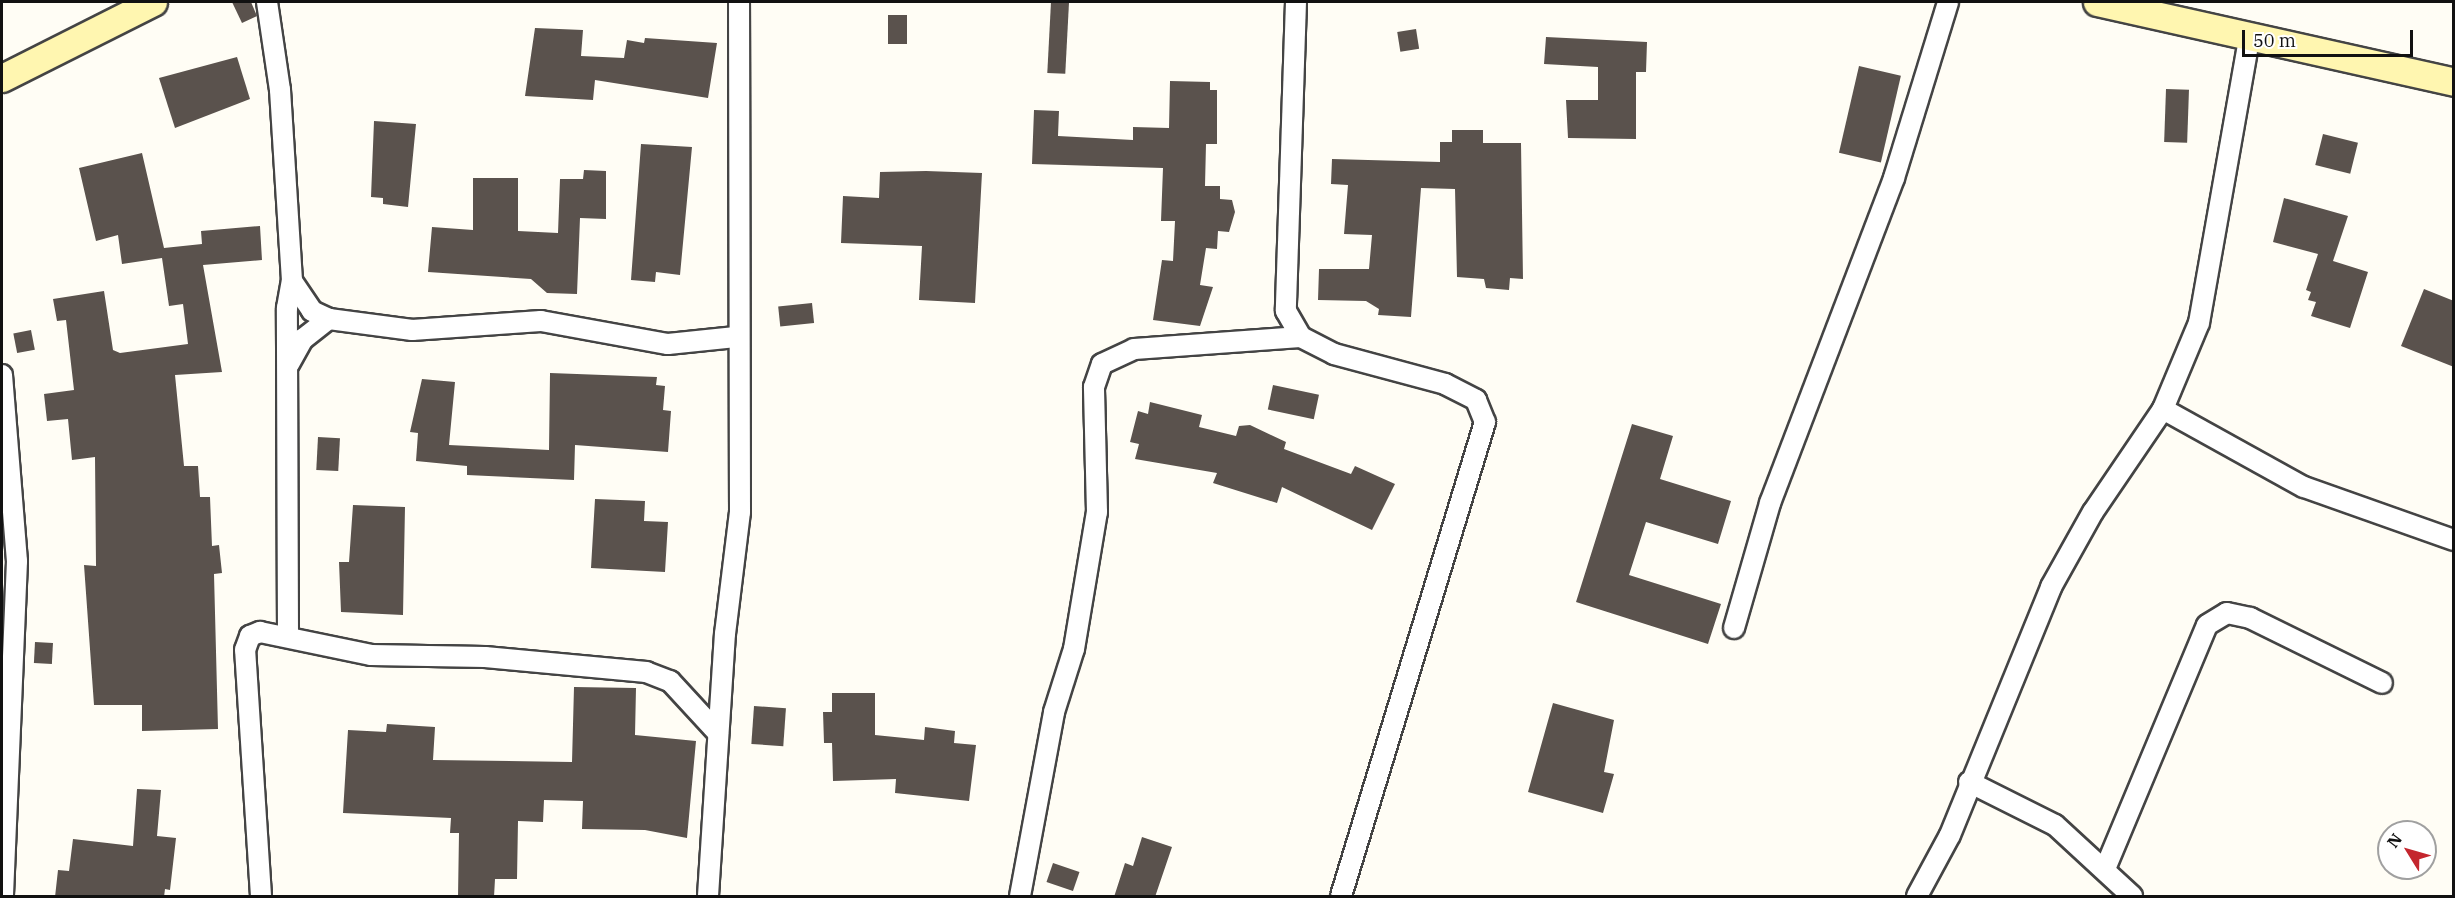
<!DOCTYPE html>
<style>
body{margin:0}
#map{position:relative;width:2455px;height:898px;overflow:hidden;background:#fffdf5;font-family:"IBM Plex Serif",serif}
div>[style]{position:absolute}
.building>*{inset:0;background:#5a524d;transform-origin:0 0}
.roads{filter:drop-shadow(2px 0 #444) drop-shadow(-2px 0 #444) drop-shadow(0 2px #444) drop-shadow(0 -2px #444)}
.street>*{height:20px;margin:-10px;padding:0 10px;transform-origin:10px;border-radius:10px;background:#fff}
.secondary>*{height:27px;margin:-13.5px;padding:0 13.5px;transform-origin:13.5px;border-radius:13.5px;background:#fff6b0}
span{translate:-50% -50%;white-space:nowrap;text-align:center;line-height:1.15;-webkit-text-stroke:6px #fff;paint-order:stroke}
.frame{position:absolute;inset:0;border:3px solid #111;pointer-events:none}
.north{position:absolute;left:2377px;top:820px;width:60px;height:60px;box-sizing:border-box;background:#fff;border:2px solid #a0a0a0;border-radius:50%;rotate:307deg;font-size:16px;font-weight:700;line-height:24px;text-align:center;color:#111}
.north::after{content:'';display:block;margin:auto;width:21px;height:27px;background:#c4262e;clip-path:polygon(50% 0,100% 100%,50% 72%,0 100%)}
.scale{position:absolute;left:2242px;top:30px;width:171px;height:27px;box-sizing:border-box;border:3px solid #111;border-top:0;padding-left:8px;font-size:18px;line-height:21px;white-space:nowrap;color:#111;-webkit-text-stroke:4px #fff;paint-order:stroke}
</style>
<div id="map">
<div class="building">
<i style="clip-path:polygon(232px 2px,251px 2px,257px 16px,242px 23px)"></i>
<i style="left:1051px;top:2px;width:18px;height:71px;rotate:3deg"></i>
<i style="left:888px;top:15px;width:19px;height:29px"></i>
<i style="clip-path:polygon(535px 28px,583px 30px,581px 56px,624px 58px,627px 40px,644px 43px,645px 38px,717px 43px,708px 98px,595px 80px,593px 100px,525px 96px)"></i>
<i style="left:1416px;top:29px;width:20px;height:19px;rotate:81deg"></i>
<i style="clip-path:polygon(1546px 37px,1647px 42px,1646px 72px,1636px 72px,1636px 139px,1568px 138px,1566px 100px,1598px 100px,1598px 67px,1544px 64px)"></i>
<i style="clip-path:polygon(237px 57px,250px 99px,175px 128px,159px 78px)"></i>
<i style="left:1859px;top:66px;width:43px;height:89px;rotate:13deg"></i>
<i style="clip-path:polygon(1170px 81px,1210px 82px,1210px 90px,1217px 90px,1217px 144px,1206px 144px,1205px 186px,1220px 186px,1220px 199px,1232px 200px,1235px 212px,1229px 232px,1218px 231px,1217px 249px,1206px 248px,1200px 285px,1213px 287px,1200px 326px,1153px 320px,1162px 260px,1173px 261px,1175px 221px,1161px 221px,1163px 168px,1032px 164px,1034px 110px,1059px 111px,1058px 136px,1133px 140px,1133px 127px,1169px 128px)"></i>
<i style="left:2166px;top:89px;width:23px;height:53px;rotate:2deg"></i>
<i style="clip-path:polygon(374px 121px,416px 124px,408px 207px,383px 204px,383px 198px,371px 197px)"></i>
<i style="clip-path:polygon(1452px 130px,1483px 130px,1483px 143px,1521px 143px,1523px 279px,1510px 278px,1509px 290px,1486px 288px,1484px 279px,1457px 277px,1455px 189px,1421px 188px,1411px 317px,1378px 315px,1379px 309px,1366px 301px,1318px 300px,1319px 269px,1369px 269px,1372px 235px,1344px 234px,1348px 185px,1331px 184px,1332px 159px,1440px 162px,1440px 142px,1452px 142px)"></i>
<i style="left:2323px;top:134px;width:36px;height:32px;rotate:14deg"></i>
<i style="clip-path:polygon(641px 144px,692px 147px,680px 275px,656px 272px,655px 282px,631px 280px)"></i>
<i style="clip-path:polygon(142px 153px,164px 248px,202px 244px,201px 231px,260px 226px,262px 260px,203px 265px,222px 372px,175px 375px,184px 466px,198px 466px,200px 497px,210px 497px,212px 546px,219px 545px,222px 573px,214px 574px,218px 729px,142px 731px,142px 705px,94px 705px,84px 565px,96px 566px,95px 457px,72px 460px,68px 419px,47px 421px,44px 394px,74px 390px,66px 320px,57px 321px,53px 299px,104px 291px,113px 350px,120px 353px,188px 344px,183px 304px,169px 306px,162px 258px,122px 264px,118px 235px,96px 241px,79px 168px)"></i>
<i style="clip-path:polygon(584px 170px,606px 171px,606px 219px,580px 218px,577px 294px,547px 293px,531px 279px,428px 272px,432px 227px,473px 230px,473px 178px,518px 178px,518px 231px,558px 233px,560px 179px,583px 179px)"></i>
<i style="clip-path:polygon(926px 171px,982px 173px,975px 303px,919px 300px,922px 246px,841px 243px,843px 196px,879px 198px,880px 172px)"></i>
<i style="clip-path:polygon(2284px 198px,2348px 216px,2333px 261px,2368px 272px,2350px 328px,2311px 316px,2316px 302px,2308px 300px,2311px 292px,2306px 290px,2318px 254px,2273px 242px)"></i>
<i style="clip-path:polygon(2424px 289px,2454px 301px,2454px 367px,2401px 346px)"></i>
<i style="left:812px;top:303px;width:20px;height:34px;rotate:84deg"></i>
<i style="left:31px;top:330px;width:20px;height:18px;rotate:79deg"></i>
<i style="clip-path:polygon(550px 373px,657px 377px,656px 385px,665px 386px,663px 410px,671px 411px,668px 452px,575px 445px,574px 480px,467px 475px,467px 466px,416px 461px,418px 433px,410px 432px,422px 379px,455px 382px,449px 445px,549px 450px)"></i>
<i style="left:1273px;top:385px;width:47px;height:25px;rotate:12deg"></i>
<i style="clip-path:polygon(1150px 402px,1202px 415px,1199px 427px,1236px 436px,1239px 426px,1250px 425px,1286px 442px,1284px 449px,1351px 474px,1355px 466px,1395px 484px,1372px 530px,1282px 487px,1277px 503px,1213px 483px,1217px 473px,1135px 459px,1139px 444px,1130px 442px,1138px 411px,1148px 414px)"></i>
<i style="clip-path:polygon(1632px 424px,1673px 436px,1660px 479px,1731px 501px,1718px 544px,1646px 522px,1629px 575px,1721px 604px,1708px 644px,1576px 602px)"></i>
<i style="left:318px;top:437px;width:22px;height:33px;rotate:3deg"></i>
<i style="clip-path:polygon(595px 499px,645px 501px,644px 521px,668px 522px,665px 572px,591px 568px)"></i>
<i style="clip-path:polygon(353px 505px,405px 507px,403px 615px,341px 612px,339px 562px,349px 562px)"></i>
<i style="left:35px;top:642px;width:18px;height:21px;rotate:3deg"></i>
<i style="clip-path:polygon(574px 687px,636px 688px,635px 735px,696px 741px,687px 838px,645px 830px,582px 829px,583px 801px,544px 800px,543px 822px,518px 821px,517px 879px,495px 879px,494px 897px,458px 897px,459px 833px,450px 833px,451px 818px,343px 813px,348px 730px,386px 732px,387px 724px,435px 727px,433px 760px,572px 762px)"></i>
<i style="clip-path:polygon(832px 693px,875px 693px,875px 735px,924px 740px,925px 727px,955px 731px,954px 743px,976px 745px,969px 801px,895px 793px,896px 779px,833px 781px,832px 743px,824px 743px,823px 712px,832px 712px)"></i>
<i style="clip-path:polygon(1553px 703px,1614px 720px,1604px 772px,1614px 774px,1603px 813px,1528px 792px)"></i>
<i style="left:754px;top:706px;width:32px;height:38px;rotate:4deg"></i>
<i style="clip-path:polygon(137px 789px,161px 790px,157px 836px,176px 838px,170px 890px,165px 889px,164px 897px,55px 897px,58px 870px,69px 871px,73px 839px,133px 846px)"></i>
<i style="clip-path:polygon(1142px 837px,1172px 847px,1155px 897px,1114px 897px,1125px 863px,1133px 866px)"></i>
<i style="left:1053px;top:863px;width:28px;height:20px;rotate:19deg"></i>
</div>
<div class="roads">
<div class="street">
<i style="left:267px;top:2px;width:89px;rotate:81.6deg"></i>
<i style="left:280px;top:90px;width:191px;rotate:86.4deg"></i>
<i style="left:292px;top:281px;width:36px;rotate:56deg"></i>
<i style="left:312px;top:311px;width:19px;rotate:25deg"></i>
<i style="left:329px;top:319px;width:84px;rotate:7.5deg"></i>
<i style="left:412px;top:330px;width:129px;rotate:-4deg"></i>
<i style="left:541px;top:321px;width:129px;rotate:10.3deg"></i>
<i style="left:668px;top:344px;width:68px;rotate:-5.9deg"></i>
<i style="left:1296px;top:2px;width:309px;rotate:91.9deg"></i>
<i style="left:1286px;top:311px;width:30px;rotate:60deg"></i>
<i style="left:1301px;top:337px;width:37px;rotate:27deg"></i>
<i style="left:1334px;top:354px;width:115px;rotate:15.1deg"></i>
<i style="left:1445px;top:384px;width:35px;rotate:27deg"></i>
<i style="left:1476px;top:400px;width:24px;rotate:68deg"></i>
<i style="left:1485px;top:422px;width:495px;rotate:106.9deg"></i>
<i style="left:289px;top:364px;width:29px;rotate:-61deg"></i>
<i style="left:303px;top:339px;width:33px;rotate:-38deg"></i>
<i style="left:2px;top:375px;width:187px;rotate:85.4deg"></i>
<i style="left:17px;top:561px;width:335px;rotate:92.4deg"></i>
<i style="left:2163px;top:409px;width:161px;rotate:29deg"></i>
<i style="left:2304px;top:487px;width:159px;rotate:19.5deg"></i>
<i style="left:1734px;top:628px;width:130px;rotate:-73.9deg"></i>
<i style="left:1770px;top:503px;width:348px;rotate:-69.1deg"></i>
<i style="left:1894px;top:178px;width:184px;rotate:-72.9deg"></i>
<i style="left:288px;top:635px;width:327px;rotate:-90.2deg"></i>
<i style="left:287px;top:308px;width:27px;rotate:-80deg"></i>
<i style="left:1969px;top:782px;width:96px;rotate:26.6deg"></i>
<i style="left:2055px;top:825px;width:105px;rotate:42.7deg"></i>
<i style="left:2105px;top:869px;width:264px;rotate:-67.3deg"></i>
<i style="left:2207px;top:625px;width:23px;rotate:-31deg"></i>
<i style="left:2227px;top:613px;width:24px;rotate:12deg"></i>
<i style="left:2250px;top:618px;width:147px;rotate:26.2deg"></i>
<i style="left:261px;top:896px;width:247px;rotate:-93.7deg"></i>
<i style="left:245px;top:650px;width:15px;rotate:-70deg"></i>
<i style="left:250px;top:636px;width:11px;rotate:-22deg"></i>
<i style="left:260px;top:632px;width:113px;rotate:11.7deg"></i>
<i style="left:371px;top:655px;width:114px;rotate:1deg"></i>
<i style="left:485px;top:657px;width:162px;rotate:5.3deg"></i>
<i style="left:646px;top:672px;width:26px;rotate:21deg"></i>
<i style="left:670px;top:681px;width:71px;rotate:47.3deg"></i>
<i style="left:708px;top:896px;width:263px;rotate:-86.3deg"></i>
<i style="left:725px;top:634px;width:123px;rotate:-83deg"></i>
<i style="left:740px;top:512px;width:510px;rotate:-90.11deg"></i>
<i style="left:1020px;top:896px;width:187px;rotate:-79.5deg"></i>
<i style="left:1054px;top:712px;width:66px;rotate:-72.4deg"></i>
<i style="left:1074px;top:649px;width:139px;rotate:-80.5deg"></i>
<i style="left:1097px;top:512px;width:125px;rotate:-91.4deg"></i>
<i style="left:1094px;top:387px;width:24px;rotate:-71deg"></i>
<i style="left:1102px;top:364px;width:35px;rotate:-25deg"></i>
<i style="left:1134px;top:349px;width:167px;rotate:-4.1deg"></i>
<i style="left:1917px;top:896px;width:69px;rotate:-61.6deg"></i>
<i style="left:1950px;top:835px;width:268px;rotate:-67.8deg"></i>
<i style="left:2051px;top:587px;width:86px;rotate:-60.8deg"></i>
<i style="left:2093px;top:512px;width:125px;rotate:-55.8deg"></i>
<i style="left:2163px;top:409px;width:93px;rotate:-67.3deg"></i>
<i style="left:2199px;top:323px;width:292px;rotate:-80deg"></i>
</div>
<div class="secondary">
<i style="left:2097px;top:2px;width:366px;rotate:12.6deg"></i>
<i style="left:2px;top:78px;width:169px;rotate:-26.7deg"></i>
</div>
</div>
<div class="frame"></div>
<div class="north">N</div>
<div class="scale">50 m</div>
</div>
